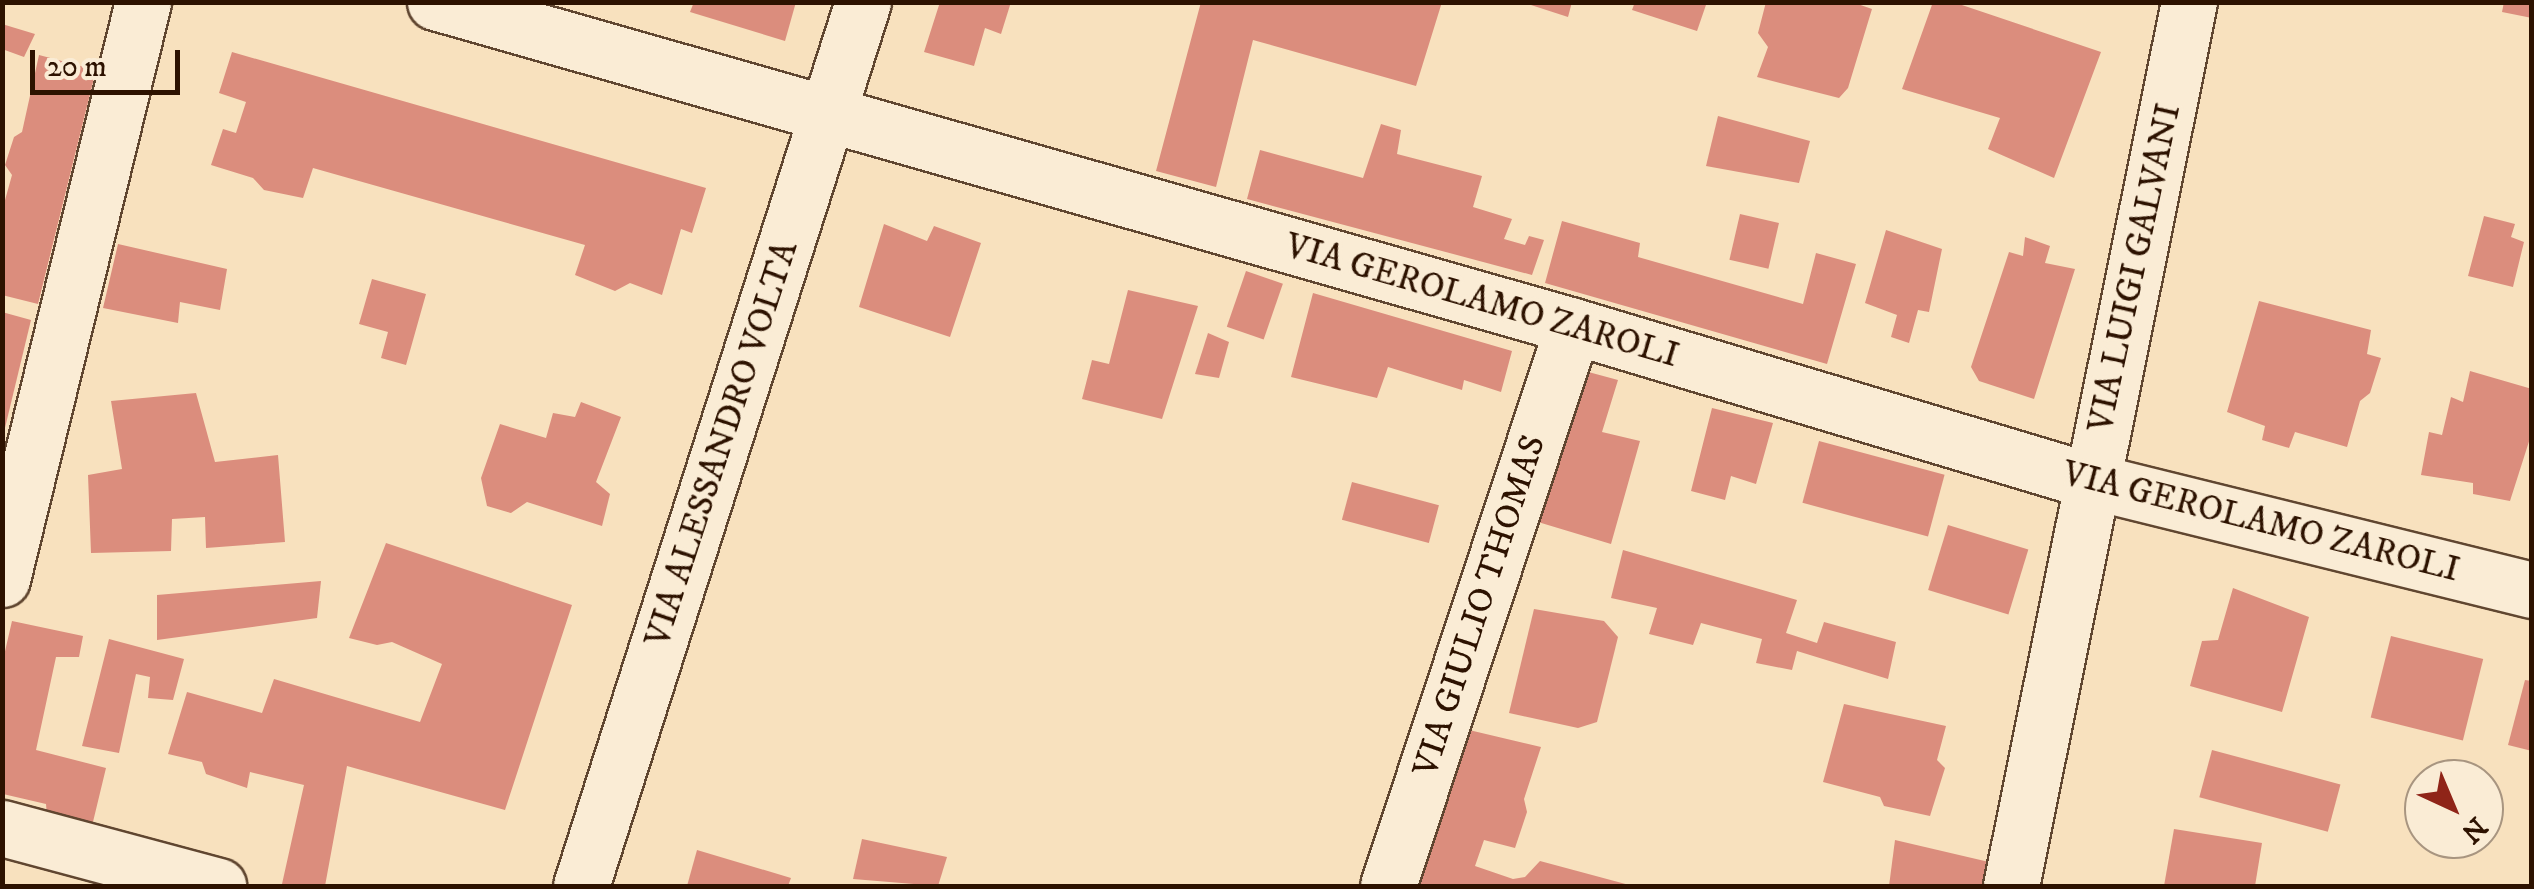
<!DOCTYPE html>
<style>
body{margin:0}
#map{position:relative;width:2534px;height:889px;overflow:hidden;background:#f8e1be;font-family:"IM FELL DW Pica",serif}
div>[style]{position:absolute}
.building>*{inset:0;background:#db8d7d;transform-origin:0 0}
.roads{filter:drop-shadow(2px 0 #604630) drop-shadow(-2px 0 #604630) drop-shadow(0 2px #604630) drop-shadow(0 -2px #604630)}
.minor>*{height:55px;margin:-27.5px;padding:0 27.5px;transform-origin:27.5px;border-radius:27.5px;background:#faecd5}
span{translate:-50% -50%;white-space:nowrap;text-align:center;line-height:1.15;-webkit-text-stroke:8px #faecd5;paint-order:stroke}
.street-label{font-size:35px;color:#2d1200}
.frame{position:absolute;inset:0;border:5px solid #2d1200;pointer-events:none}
.north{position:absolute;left:2404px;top:759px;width:100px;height:100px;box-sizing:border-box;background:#faecd5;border:2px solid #a89580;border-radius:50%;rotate:136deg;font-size:28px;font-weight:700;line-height:40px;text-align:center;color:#2d1200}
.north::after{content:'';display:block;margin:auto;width:35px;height:45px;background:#8f2418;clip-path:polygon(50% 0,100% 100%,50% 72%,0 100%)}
.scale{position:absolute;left:30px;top:50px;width:150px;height:45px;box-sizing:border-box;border:5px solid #2d1200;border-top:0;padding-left:12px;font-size:30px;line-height:35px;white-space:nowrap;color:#2d1200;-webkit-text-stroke:8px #faecd5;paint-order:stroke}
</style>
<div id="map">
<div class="building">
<i style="clip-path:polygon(694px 2px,796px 2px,785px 41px,690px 12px)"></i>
<i style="clip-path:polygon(940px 2px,1011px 2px,1001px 34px,985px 28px,974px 66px,924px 52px)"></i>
<i style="clip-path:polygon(1201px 2px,1442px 2px,1416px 86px,1253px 40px,1216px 187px,1156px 171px)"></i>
<i style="clip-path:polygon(1522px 2px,1572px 2px,1568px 17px)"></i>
<i style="clip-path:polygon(1635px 2px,1707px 2px,1697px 31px,1632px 10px)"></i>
<i style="clip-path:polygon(1766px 2px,1852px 2px,1872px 9px,1848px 88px,1839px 98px,1757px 77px,1768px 47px,1758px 33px)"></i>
<i style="clip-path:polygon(1933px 2px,1953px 2px,2101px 52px,2054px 178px,1988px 149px,2000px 118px,1902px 89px)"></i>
<i style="clip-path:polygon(2504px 2px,2532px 2px,2532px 18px,2502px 12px)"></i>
<i style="clip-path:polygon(2px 24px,35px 34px,24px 57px,2px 49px)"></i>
<i style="clip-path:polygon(232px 52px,706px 188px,692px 233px,681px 229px,662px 295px,630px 283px,615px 291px,575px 275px,585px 245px,313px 168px,303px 198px,264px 190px,253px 178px,211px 165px,223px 129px,236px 133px,246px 102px,219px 93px)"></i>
<i style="clip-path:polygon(39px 55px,96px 70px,38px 304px,2px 295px,2px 211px,12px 175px,5px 165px,14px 137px,22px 132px)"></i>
<i style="clip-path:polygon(1718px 116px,1810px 141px,1799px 183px,1706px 166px)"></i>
<i style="clip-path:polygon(1381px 124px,1401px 130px,1397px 154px,1482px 176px,1473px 207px,1512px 219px,1504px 239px,1525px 245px,1529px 236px,1544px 240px,1532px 275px,1247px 199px,1260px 150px,1363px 178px)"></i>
<i style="left:1740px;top:214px;width:40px;height:47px;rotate:13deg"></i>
<i style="clip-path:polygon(2484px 216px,2515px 224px,2511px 237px,2524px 242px,2513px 287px,2468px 276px)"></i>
<i style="clip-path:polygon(1562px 221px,1640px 243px,1638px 257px,1803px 304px,1816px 253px,1856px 264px,1827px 364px,1545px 283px)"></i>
<i style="clip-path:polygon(884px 224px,927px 241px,934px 226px,981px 243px,950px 337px,859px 307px)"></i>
<i style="clip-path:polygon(1886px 230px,1942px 249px,1929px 312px,1918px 310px,1909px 343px,1891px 337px,1897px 315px,1865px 303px)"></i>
<i style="clip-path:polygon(2025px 237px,2050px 246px,2045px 263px,2075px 269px,2034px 399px,1979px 381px,1971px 367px,2009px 252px,2023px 256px)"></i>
<i style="clip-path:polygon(118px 244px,227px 269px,220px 310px,180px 302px,178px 323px,103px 308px)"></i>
<i style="left:1246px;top:271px;width:39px;height:59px;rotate:19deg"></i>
<i style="clip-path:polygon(372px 279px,426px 294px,406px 365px,381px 358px,388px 332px,359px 324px)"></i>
<i style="clip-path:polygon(1128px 290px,1198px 306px,1162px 419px,1082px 399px,1092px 360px,1109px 364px)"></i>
<i style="clip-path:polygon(1313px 293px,1512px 351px,1501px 392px,1464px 380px,1462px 390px,1388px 367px,1377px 398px,1291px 377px)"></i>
<i style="clip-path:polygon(2259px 301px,2371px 330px,2367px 354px,2381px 358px,2370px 393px,2360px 401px,2347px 447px,2295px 432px,2289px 448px,2262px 440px,2265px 426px,2227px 412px)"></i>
<i style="clip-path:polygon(2px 312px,31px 320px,4px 432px,2px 432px)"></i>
<i style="clip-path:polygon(1208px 333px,1229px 342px,1219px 378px,1195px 374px)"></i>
<i style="clip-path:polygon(1581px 370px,1618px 380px,1602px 432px,1640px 441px,1611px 544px,1538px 522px)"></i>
<i style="clip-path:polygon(2470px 371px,2532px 389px,2532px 432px,2510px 501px,2473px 494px,2473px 483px,2421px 475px,2429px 432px,2442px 435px,2451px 397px,2463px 402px)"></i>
<i style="clip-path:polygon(196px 393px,215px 462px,278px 455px,285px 542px,206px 548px,205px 517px,172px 519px,171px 551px,91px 553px,88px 475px,122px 469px,111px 401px)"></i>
<i style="clip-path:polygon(581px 402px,621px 417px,596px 482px,610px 494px,602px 526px,527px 502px,511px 513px,487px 506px,481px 478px,500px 424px,546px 438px,553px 413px,575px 417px)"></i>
<i style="clip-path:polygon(1712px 408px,1773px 423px,1756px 484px,1731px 476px,1725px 500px,1691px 491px)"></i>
<i style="left:1819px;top:441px;width:130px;height:64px;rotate:15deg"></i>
<i style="left:1352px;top:482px;width:90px;height:39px;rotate:15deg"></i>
<i style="left:1948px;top:525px;width:84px;height:68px;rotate:17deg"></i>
<i style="clip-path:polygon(386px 543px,572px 605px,505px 810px,347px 766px,325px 886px,282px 884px,304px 785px,250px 772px,247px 788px,206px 774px,202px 762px,168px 754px,187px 692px,262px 713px,274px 679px,420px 722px,442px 664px,392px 642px,377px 645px,349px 638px)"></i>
<i style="clip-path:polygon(1623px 550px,1797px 600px,1786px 633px,1817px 643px,1824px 622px,1896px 642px,1888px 679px,1797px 651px,1792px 670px,1756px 663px,1762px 639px,1701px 623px,1693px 645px,1649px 634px,1657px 608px,1611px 598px)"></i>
<i style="clip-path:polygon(321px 581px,317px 618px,157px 640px,157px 595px)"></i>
<i style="clip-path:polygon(2233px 588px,2309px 617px,2282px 712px,2190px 686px,2202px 641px,2218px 640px)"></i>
<i style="clip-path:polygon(1534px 609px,1604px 621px,1618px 637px,1597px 722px,1578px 728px,1509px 713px)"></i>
<i style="clip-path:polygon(12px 621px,83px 636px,79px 657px,56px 657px,36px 750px,106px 768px,92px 826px,47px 816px,46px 804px,3px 794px,3px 660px)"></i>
<i style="left:2391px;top:636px;width:95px;height:84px;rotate:14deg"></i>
<i style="clip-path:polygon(109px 639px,184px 659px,173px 700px,148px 698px,150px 677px,136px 674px,119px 753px,82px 746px)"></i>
<i style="clip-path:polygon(2525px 680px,2532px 681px,2532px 751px,2508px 745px)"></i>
<i style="clip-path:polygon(1844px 704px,1946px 726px,1937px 760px,1945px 768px,1930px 816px,1884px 806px,1880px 797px,1823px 782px)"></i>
<i style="clip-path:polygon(1469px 730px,1541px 747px,1524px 799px,1527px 812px,1515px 848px,1484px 840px,1475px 866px,1513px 879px,1525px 877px,1540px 861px,1633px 886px,1418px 886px)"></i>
<i style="left:2212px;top:750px;width:133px;height:49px;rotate:15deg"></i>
<i style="clip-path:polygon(2174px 829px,2262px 843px,2255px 886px,2164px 886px)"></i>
<i style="clip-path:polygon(862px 839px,947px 857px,938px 886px,853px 879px)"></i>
<i style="clip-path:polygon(1895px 840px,1989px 862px,1985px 886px,1889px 886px)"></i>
<i style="clip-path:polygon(697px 850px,791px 878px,788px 886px,687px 886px)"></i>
</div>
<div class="roads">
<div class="minor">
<i style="left:435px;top:2px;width:1183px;rotate:15.89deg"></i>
<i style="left:1573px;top:326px;width:541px;rotate:16.66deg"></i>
<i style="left:2091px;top:481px;width:454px;rotate:13.9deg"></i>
<i style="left:2px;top:579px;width:594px;rotate:-76.27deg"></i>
<i style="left:2px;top:828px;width:224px;rotate:15deg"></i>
<i style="left:581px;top:886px;width:928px;rotate:-72.31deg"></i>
<i style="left:1388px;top:886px;width:590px;rotate:-71.72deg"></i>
<i style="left:2011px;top:886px;width:902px;rotate:-78.62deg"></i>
</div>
</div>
<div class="street-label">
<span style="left:2135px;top:268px;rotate:-78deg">VIA LUIGI GALVANI</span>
<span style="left:1482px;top:301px;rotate:16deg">VIA GEROLAMO ZAROLI</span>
<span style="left:722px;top:444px;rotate:-72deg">VIA ALESSANDRO VOLTA</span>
<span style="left:2261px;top:522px;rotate:14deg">VIA GEROLAMO ZAROLI</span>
<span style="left:1480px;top:606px;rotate:-72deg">VIA GIULIO THOMAS</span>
</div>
<div class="frame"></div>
<div class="north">N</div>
<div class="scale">20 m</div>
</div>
